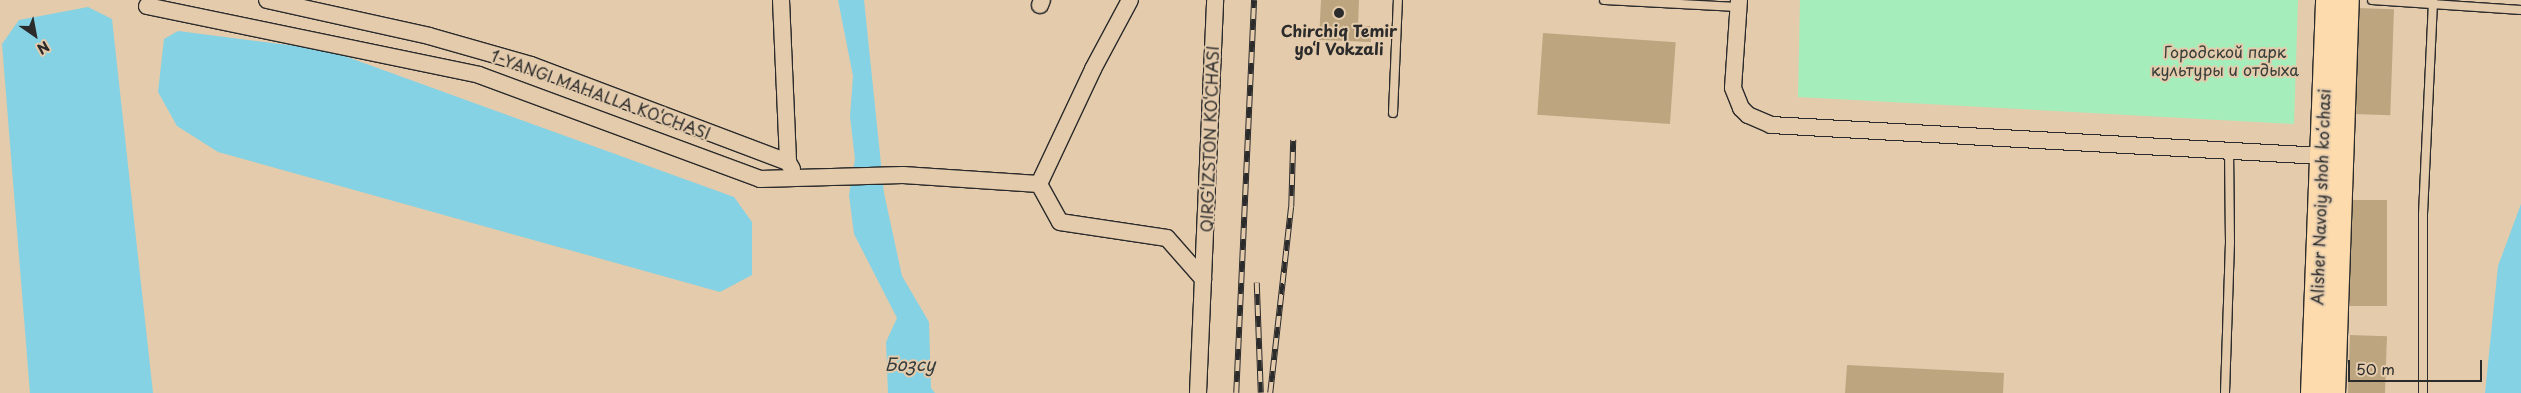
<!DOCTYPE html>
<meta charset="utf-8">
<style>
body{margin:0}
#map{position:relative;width:2521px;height:393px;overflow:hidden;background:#e4cbac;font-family:"Playpen Sans",sans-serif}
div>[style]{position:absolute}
.green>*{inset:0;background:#a5eebb}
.water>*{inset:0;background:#84d2e3}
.building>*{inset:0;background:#bda580;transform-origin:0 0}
.roads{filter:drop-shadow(1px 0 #2b2b2b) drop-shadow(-1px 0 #2b2b2b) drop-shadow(0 1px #2b2b2b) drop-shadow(0 -1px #2b2b2b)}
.lane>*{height:8px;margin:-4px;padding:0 4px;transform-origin:4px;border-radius:4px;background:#e4cbac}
.street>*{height:16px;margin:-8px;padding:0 8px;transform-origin:8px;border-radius:8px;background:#e4cbac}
.primary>*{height:25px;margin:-12.5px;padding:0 12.5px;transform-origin:12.5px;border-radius:12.5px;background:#fedbac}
.rail>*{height:5.5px;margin-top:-2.75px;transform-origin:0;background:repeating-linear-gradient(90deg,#e4cbac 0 11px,#2b2b2b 0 22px);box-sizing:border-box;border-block:1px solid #2b2b2b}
.dots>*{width:14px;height:14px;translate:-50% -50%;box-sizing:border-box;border:2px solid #e4cbac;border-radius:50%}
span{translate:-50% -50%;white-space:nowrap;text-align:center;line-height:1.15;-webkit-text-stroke:4px #e4cbac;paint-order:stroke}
.poi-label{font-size:16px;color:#2b2b2b;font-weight:700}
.park-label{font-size:16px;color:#373e39}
.street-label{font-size:16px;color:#2b2b2b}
.water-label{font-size:18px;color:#343c3d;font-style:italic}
.north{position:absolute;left:10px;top:10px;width:50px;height:50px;-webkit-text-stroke:4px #e4cbac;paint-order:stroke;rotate:147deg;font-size:14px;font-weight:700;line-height:20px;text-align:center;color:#2b2b2b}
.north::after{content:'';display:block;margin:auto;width:18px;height:22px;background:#2b2b2b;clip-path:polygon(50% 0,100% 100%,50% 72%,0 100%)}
.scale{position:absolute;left:2348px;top:360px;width:134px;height:22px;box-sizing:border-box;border:2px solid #2b2b2b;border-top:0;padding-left:6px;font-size:15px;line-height:18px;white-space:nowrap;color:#2b2b2b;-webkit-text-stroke:4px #e4cbac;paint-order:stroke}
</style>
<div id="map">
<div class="green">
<i style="clip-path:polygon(1800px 0,2298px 0,2294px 124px,1798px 97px)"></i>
</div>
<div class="water">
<i style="clip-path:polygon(838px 0,864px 0,884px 193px,902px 276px,929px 322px,931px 388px,935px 393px,888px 393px,886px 342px,897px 318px,854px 234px,849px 195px,855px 159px,850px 117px,853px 76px)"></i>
<i style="clip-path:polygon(88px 7px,112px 19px,153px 393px,30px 393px,2px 44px,19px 20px)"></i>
<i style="clip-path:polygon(178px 31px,328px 50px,734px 197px,752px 222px,752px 275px,720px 292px,218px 152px,177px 126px,158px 92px,164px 39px)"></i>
<i style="clip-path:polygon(2521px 204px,2521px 393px,2485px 393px,2498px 266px)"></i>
</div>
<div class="building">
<i style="clip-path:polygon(1321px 0,1359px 0,1358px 26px,1371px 26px,1371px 42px,1319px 40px)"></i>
<i style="left:2357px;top:8px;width:37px;height:106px;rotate:2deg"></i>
<i style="left:1543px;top:33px;width:133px;height:82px;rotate:4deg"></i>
<i style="left:2350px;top:200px;width:37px;height:106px"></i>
<i style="left:2350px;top:335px;width:37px;height:58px;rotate:2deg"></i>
<i style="clip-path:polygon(1847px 365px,2004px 373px,2003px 393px,1845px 393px)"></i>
</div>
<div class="roads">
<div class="lane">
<i style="left:1604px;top:0;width:134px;rotate:3deg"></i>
<i style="left:2372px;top:0;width:149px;rotate:3.8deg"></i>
<i style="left:1393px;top:113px;width:113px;rotate:-87.5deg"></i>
<i style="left:2225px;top:393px;width:150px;rotate:-88.1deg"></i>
<i style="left:2230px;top:243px;width:93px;rotate:-90.6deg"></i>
<i style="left:2423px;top:393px;width:179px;rotate:-90deg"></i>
<i style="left:2423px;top:214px;width:214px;rotate:-87.3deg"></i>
</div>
<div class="street">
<i style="left:267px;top:0;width:166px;rotate:12.5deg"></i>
<i style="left:429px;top:36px;width:106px;rotate:15.9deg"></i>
<i style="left:531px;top:65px;width:275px;rotate:20.7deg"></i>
<i style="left:781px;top:0;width:162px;rotate:87.5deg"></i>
<i style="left:788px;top:162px;width:8px;rotate:60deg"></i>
<i style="left:1739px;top:0;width:88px;rotate:93.9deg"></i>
<i style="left:1733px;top:88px;width:22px;rotate:68deg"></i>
<i style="left:1741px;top:108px;width:10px;rotate:45deg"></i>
<i style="left:1748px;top:115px;width:25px;rotate:23deg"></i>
<i style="left:1771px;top:125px;width:552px;rotate:3.22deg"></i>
<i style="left:1040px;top:5px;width:5px;rotate:-68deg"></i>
<i style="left:147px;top:6px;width:339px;rotate:11.7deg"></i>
<i style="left:479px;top:75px;width:300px;rotate:20.3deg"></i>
<i style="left:760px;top:179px;width:143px;rotate:-1.6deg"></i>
<i style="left:903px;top:175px;width:136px;rotate:3.8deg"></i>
<i style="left:1039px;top:184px;width:43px;rotate:61.1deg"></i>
<i style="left:1060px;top:222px;width:108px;rotate:8.5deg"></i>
<i style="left:1167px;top:238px;width:55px;rotate:48.7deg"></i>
<i style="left:1039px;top:184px;width:127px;rotate:-64.8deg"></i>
<i style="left:1093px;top:69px;width:78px;rotate:-61.8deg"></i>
<i style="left:1198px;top:393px;width:393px;rotate:-87.5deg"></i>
</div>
<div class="primary">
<i style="left:2313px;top:393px;width:393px;rotate:-87.8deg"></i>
<i style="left:2332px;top:393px;width:393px;rotate:-88deg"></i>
</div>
</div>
<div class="rail">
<i style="left:1257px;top:283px;width:110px;rotate:87.9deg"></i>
<i style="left:1236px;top:393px;width:393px;rotate:-87.4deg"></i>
<i style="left:1270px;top:393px;width:187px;rotate:-83.6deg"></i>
<i style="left:1291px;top:207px;width:67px;rotate:-88.3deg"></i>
</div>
<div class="dots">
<i style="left:1339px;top:13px;background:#2b2b2b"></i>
</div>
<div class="poi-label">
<span style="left:1339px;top:39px">Chirchiq Temir<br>yo‘l Vokzali</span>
</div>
<div class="park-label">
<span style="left:2225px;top:60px">Городской парк<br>культуры и отдыха</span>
</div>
<div class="street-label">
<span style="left:601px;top:94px;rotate:20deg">1-YANGI MAHALLA KO‘CHASI</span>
<span style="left:1209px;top:139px;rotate:-88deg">QIRG‘IZSTON KO‘CHASI</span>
<span style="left:2320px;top:197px;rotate:-88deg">Alisher Navoiy shoh koʻchasi</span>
</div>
<div class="water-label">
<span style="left:910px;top:364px">Бозсу</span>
</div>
<div class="north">N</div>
<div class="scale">50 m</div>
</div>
